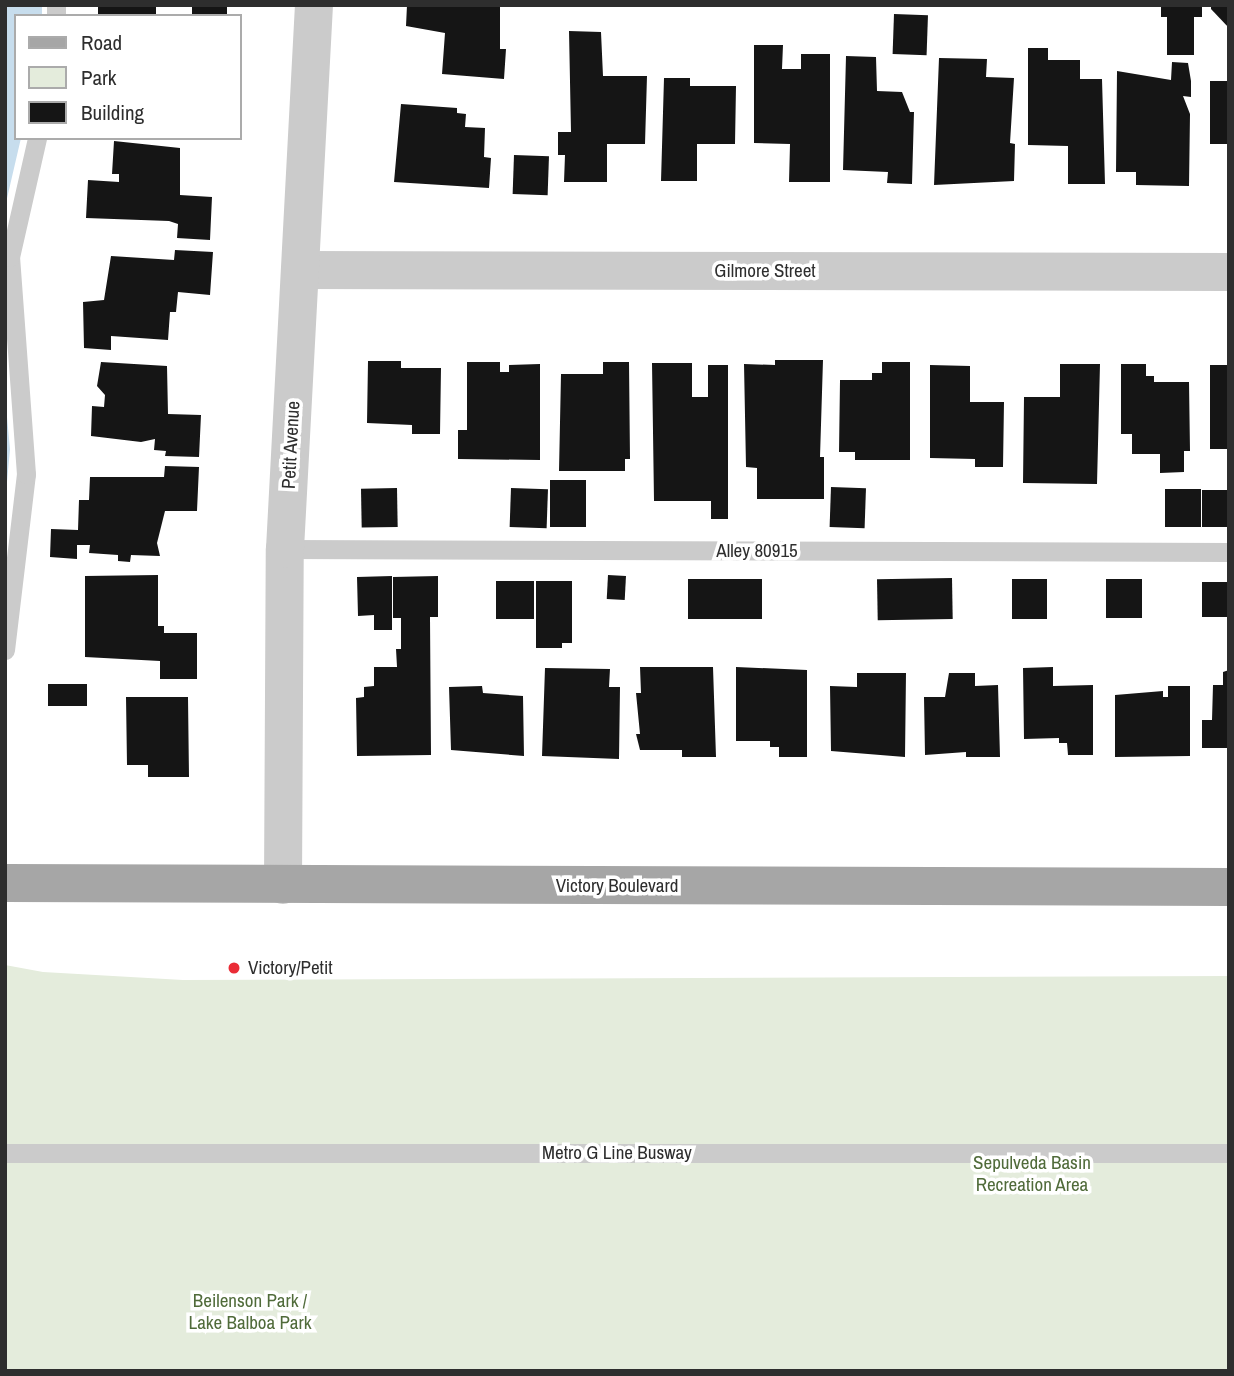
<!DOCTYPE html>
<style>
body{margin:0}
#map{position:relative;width:1234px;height:1376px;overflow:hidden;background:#fff;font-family:"Archivo Narrow",sans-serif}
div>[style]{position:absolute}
.green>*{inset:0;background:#e4ecdc}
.water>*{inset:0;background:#c7dded}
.building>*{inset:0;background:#151515;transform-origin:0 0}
.service>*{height:19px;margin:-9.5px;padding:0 9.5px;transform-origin:9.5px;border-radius:9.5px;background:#cbcbcb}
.minor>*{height:38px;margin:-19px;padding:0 19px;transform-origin:19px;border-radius:19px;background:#cbcbcb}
.primary>*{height:38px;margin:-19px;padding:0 19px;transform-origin:19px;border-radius:19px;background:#a6a6a6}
.dots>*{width:19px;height:19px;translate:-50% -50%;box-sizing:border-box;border:4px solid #fff;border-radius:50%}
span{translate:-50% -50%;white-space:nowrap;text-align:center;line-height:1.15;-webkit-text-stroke:7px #fff;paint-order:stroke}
.street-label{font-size:19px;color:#2e2e2e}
.poi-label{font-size:19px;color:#2e2e2e}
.left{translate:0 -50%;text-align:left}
.park-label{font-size:19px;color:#506b3a}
.frame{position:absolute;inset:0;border:7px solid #2e2e2e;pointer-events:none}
.legend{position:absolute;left:14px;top:14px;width:228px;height:126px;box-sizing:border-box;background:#fff;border:2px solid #ababab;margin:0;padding:9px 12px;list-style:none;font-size:21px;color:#2e2e2e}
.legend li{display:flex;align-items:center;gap:14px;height:35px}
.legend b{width:35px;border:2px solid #ababab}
</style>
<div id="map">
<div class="green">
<i style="clip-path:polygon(5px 965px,43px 972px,183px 980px,1229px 976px,1229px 1371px,5px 1371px)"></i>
</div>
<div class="water">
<i style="clip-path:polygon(5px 5px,42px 5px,42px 16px,16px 16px,16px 138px,21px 138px,5px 207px)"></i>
<i style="clip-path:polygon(5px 396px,10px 449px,5px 504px)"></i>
</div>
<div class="building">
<i style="left:98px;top:5px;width:58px;height:10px"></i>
<i style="left:192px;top:5px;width:35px;height:11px"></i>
<i style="clip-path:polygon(407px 5px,500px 5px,500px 49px,506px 49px,504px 79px,442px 74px,445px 33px,406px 26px)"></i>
<i style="clip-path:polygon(1161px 5px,1202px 5px,1202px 17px,1194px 17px,1194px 55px,1167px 55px,1167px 17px,1161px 17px)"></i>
<i style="clip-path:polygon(1211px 5px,1229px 5px,1229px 28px,1211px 9px)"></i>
<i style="left:894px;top:14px;width:34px;height:40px;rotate:2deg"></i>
<i style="clip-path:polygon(569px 31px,601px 32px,603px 76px,647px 76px,645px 144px,607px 144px,607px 182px,564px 182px,565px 155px,558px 155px,558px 132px,571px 132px)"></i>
<i style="clip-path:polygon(754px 45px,783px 45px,782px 69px,801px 69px,801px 54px,830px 54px,830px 182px,789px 182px,790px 144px,754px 143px)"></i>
<i style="clip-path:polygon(1028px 48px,1048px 48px,1048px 60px,1080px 60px,1080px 79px,1102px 79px,1105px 184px,1068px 184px,1068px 146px,1028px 145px)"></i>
<i style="clip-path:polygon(846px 56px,876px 57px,877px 91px,902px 92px,910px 112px,914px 112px,912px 184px,887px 183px,888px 172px,843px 170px)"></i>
<i style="clip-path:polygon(939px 58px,987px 59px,986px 77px,1014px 78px,1010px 143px,1015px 144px,1014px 181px,934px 185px)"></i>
<i style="clip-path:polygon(1172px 62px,1188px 63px,1191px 81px,1191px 97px,1183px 96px,1190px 114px,1189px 186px,1136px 185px,1136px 172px,1116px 172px,1117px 71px,1171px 80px)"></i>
<i style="clip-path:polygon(664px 78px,690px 78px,690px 86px,736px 86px,735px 144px,697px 144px,697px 181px,661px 181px)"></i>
<i style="left:1210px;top:81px;width:19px;height:63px"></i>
<i style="clip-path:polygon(401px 104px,457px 108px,457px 113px,466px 114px,465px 127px,485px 128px,484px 157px,491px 158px,489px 188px,394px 182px)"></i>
<i style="clip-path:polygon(114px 141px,180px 148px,180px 195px,212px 197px,210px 240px,177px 238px,178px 224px,169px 221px,86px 218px,88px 180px,119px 182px,119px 174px,112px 174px)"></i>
<i style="left:514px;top:155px;width:35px;height:39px;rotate:2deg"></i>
<i style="clip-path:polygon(175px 250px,213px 252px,210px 295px,178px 292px,176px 312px,170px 312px,168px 340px,111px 336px,111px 350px,84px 348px,83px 302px,104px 300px,111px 256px,174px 260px)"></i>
<i style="clip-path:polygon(775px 360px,823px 360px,820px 457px,824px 457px,824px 499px,757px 499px,757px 468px,746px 467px,744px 364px,775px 365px)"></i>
<i style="clip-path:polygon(368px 361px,401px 361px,401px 368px,441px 368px,440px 434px,412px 434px,412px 425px,367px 423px)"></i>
<i style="clip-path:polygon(101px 362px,167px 366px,168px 414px,201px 415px,199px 457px,165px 456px,166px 451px,154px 450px,155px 439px,141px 442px,91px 436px,92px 406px,104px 407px,105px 395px,97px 386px)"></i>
<i style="clip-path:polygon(467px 362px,500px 362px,500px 372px,509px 372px,509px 365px,540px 364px,540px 460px,458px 459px,458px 430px,467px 430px)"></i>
<i style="clip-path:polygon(603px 362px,629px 362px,630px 459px,625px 459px,625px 471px,559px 471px,561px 374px,603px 374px)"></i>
<i style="clip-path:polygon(882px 362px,910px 362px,910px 460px,855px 460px,855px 452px,839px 452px,840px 380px,872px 380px,872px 373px,882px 373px)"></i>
<i style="clip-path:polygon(652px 363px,692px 363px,692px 397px,708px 397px,708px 365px,728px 365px,728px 519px,711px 519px,711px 501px,654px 501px)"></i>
<i style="clip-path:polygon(1060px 364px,1100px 364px,1097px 484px,1023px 483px,1024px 397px,1060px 397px)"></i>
<i style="clip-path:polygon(1121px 364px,1146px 364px,1146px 376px,1154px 376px,1154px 382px,1189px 382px,1190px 451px,1184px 451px,1184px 472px,1160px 473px,1160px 454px,1132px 454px,1132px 434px,1121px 434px)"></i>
<i style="clip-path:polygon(930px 365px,970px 366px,970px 402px,1004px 402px,1003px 467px,975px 467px,975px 459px,930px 458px)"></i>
<i style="left:1210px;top:365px;width:19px;height:84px"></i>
<i style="clip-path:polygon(165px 466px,199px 467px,197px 511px,165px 511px,157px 543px,160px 556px,131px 555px,130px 562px,118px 561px,118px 555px,89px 553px,90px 545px,77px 545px,77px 559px,50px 557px,51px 529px,78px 530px,79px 500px,89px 500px,90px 477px,164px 477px)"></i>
<i style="left:550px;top:480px;width:36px;height:47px"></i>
<i style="left:831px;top:487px;width:35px;height:40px;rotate:2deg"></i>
<i style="left:397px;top:488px;width:39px;height:36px;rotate:89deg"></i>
<i style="left:511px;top:488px;width:37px;height:39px;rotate:2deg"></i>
<i style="left:1165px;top:489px;width:36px;height:38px"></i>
<i style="left:1202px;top:490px;width:27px;height:37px"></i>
<i style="clip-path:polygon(158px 575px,158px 626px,164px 626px,164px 633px,197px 633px,197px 679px,160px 679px,160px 661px,85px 657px,85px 576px)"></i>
<i style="left:608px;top:575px;width:18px;height:24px;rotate:3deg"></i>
<i style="clip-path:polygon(392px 576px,392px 630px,374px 630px,374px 615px,358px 616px,357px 577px)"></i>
<i style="clip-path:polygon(438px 576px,438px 617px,430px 617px,431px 755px,357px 756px,356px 698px,364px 697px,364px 687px,374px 686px,374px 667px,397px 667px,396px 649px,401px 649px,401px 618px,393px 618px,393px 577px)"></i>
<i style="left:952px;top:578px;width:41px;height:75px;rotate:89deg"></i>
<i style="left:762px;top:579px;width:40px;height:74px;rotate:90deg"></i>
<i style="left:1012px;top:579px;width:35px;height:40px"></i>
<i style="left:1106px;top:579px;width:36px;height:39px"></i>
<i style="left:496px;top:581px;width:38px;height:38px"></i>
<i style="clip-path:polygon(536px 581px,572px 581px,572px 643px,562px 643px,562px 648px,536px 648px)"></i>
<i style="left:1202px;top:582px;width:27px;height:35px"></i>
<i style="clip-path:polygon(640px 667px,713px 667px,716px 757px,682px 757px,682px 750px,640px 750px,636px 734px,640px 734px,636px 693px,641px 693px)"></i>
<i style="clip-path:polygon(736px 667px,807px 670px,807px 757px,779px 757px,779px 747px,770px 747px,770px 741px,736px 741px)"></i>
<i style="clip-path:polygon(1053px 667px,1053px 686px,1093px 685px,1093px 755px,1068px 755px,1067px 743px,1059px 743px,1059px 738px,1024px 739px,1023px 668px)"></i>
<i style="clip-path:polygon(545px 668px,610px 669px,609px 687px,620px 687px,619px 759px,542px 756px)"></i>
<i style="clip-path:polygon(1229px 670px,1229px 748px,1202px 748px,1202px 720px,1212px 720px,1213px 685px,1223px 685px,1223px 672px)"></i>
<i style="clip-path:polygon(857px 673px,906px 673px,905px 757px,831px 751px,830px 686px,857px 687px)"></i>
<i style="clip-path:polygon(949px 673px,975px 673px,975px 686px,998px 685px,1000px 757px,966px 757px,966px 752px,925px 755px,924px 697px,945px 697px)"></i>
<i style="left:48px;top:684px;width:39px;height:22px"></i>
<i style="clip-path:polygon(482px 686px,483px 693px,523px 696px,524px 756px,451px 750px,449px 687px)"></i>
<i style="clip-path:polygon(1168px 686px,1190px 686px,1190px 756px,1115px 757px,1115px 695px,1163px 691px,1163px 697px,1168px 697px)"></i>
<i style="clip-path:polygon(126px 697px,188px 697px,189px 777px,148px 777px,148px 765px,127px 765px)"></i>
</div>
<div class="service">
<i style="left:56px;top:16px;width:11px;rotate:-90deg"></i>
<i style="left:285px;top:549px;width:944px;rotate:0.18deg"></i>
<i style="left:5px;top:650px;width:177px;rotate:-83.2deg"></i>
<i style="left:26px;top:474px;width:218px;rotate:-94.2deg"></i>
<i style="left:10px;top:257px;width:122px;rotate:-77.2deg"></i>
<i style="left:5px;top:1153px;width:1224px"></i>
</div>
<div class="minor">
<i style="left:300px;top:270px;width:929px;rotate:0.12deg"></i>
<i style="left:283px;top:885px;width:336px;rotate:-89.7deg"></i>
<i style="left:285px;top:549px;width:545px;rotate:-86.95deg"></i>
</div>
<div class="primary">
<i style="left:5px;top:883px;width:1224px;rotate:0.19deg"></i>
</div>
<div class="dots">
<i style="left:234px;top:968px;background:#ea2c36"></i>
</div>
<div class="street-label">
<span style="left:765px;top:271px">Gilmore Street</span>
<span style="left:291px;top:445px;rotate:-87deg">Petit Avenue</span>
<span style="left:757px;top:551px">Alley 80915</span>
<span style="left:617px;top:886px">Victory Boulevard</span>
<span style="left:617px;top:1153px">Metro G Line Busway</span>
</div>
<div class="poi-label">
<span class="left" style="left:248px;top:968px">Victory/Petit</span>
</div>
<div class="park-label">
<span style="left:1032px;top:1174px">Sepulveda Basin<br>Recreation Area</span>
<span style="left:250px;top:1312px">Beilenson Park /<br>Lake Balboa Park</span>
</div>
<div class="frame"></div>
<ul class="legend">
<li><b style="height:9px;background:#a6a6a6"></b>Road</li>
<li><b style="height:19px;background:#e4ecdc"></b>Park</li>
<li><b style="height:19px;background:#151515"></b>Building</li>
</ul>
</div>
